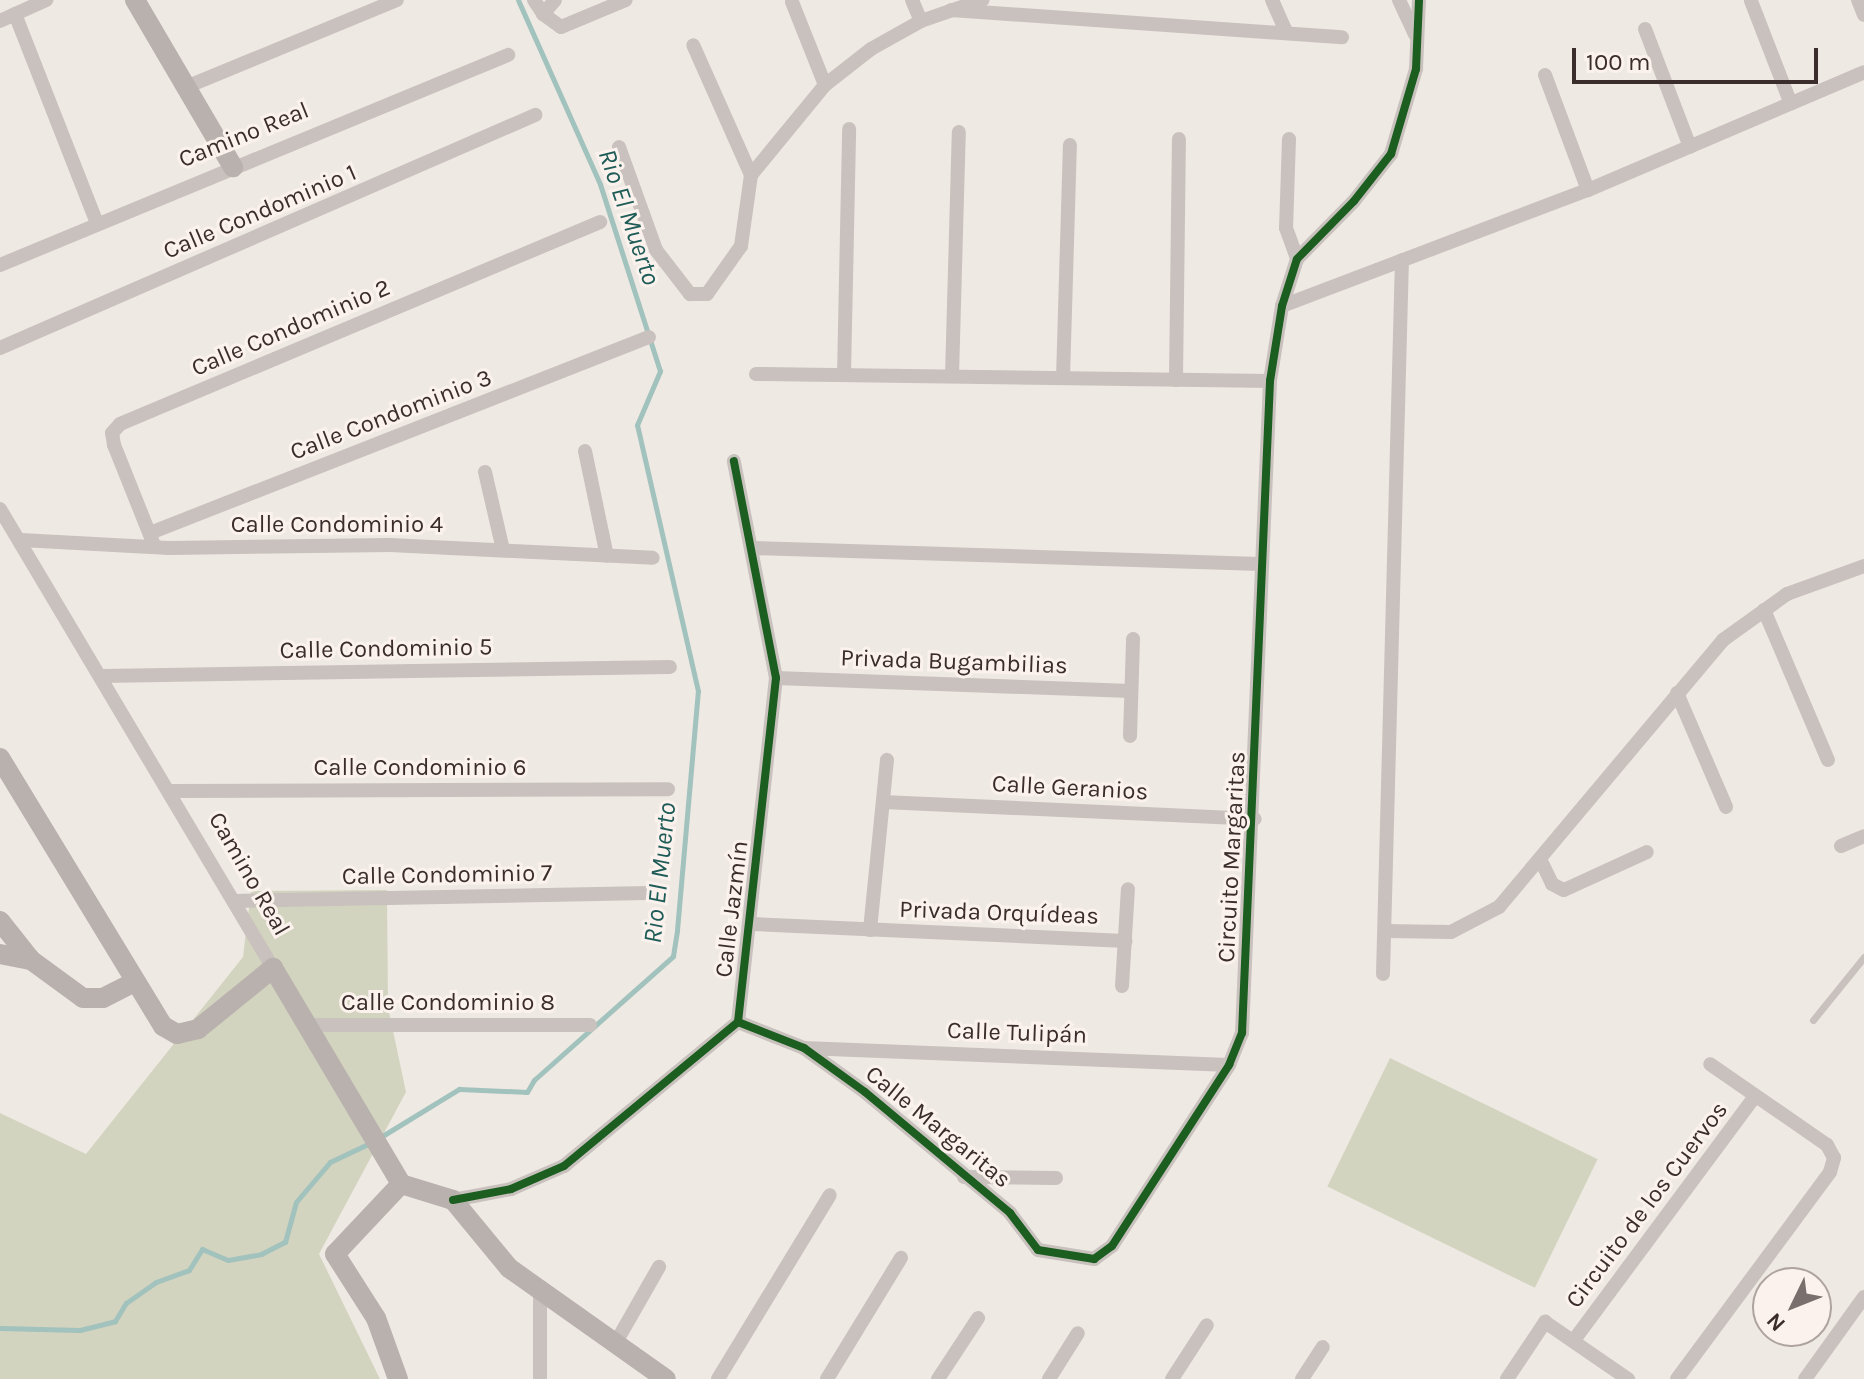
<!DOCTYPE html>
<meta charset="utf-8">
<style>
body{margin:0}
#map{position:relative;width:1864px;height:1379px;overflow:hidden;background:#efe9e4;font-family:Karla,sans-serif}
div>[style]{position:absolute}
.green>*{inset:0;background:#d3d4bf;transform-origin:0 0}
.stream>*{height:5px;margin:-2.5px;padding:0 2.5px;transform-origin:2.5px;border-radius:2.5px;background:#a1c2bd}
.lane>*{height:7px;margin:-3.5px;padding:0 3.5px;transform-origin:3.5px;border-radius:3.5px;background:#c9c1bd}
.street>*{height:14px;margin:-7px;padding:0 7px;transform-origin:7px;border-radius:7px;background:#c9c1bd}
.secondary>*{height:20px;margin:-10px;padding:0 10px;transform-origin:10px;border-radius:10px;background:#b9b1ae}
.cycleway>*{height:8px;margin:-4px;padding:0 4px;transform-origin:4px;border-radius:4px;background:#1b5e20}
span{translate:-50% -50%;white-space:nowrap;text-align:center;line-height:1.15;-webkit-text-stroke:6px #fbf2ed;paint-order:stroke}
.street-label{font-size:24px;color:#3a2d2b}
.water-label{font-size:26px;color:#1f5c58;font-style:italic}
.north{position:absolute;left:1752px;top:1267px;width:80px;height:80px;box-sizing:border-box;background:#fbf2ed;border:2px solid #aea39f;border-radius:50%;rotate:227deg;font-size:22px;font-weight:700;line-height:32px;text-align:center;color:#3a2d2b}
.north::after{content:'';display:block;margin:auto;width:28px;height:36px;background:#796f6c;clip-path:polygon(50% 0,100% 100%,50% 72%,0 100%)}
.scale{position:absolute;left:1572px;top:48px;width:246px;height:36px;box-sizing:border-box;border:4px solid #3a2d2b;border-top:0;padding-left:10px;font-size:24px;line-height:28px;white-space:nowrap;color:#3a2d2b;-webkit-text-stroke:6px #fbf2ed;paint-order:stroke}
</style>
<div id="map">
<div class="green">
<i style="clip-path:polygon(387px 890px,388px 1007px,406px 1092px,319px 1254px,380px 1379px,0 1379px,0 1113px,86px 1154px,243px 957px,251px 891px)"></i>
<i style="left:1390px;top:1058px;width:231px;height:143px;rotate:26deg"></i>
</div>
<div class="stream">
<i style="left:379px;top:1138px;width:94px;rotate:-31.5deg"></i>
<i style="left:459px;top:1089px;width:68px;rotate:2.5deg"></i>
<i style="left:527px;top:1092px;width:14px;rotate:-60deg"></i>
<i style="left:534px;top:1080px;width:186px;rotate:-41.7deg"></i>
<i style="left:673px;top:956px;width:26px;rotate:-81deg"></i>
<i style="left:677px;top:930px;width:240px;rotate:-85deg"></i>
<i style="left:698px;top:691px;width:273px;rotate:-102.9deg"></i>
<i style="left:637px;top:425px;width:59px;rotate:-66.9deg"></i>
<i style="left:660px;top:371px;width:196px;rotate:-107.8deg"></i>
<i style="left:600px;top:184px;width:201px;rotate:-114deg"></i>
<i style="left:0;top:1328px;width:80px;rotate:1.4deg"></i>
<i style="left:80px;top:1330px;width:36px;rotate:-14deg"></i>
<i style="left:115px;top:1321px;width:21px;rotate:-59deg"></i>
<i style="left:126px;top:1303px;width:37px;rotate:-35deg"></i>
<i style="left:156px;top:1282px;width:35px;rotate:-20deg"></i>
<i style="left:189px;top:1270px;width:25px;rotate:-58deg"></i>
<i style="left:202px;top:1249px;width:28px;rotate:23deg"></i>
<i style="left:228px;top:1260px;width:34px;rotate:-10deg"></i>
<i style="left:261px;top:1254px;width:27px;rotate:-27deg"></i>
<i style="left:285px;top:1242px;width:41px;rotate:-74.6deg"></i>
<i style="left:296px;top:1202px;width:52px;rotate:-49.6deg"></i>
<i style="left:330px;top:1162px;width:44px;rotate:-25.4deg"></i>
</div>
<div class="lane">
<i style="left:1813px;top:1020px;width:81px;rotate:-51deg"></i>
</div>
<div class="street">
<i style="left:534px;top:0;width:17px;rotate:57deg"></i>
<i style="left:543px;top:14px;width:22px;rotate:36deg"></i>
<i style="left:561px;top:27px;width:70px;rotate:-22.6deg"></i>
<i style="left:912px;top:0;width:23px;rotate:67deg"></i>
<i style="left:1272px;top:0;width:35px;rotate:66deg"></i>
<i style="left:1399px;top:0;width:38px;rotate:65deg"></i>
<i style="left:1858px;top:0;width:16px;rotate:68deg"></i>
<i style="left:1751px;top:1px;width:110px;rotate:68.8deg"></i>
<i style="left:792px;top:2px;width:89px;rotate:68.3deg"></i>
<i style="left:951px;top:10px;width:392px;rotate:4deg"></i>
<i style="left:15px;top:14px;width:225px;rotate:68.6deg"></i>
<i style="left:543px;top:14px;width:18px;rotate:-49deg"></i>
<i style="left:0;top:21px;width:51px;rotate:-24.5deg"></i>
<i style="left:1645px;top:29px;width:126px;rotate:69.1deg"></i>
<i style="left:1545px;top:75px;width:123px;rotate:69.5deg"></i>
<i style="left:186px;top:87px;width:228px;rotate:-22.4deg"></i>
<i style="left:1289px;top:139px;width:89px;rotate:91.9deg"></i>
<i style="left:1286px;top:228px;width:33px;rotate:70deg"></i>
<i style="left:619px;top:147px;width:109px;rotate:70.2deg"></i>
<i style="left:656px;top:250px;width:56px;rotate:52.3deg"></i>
<i style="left:690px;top:294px;width:17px"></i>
<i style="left:707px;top:294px;width:59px;rotate:-54.7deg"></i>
<i style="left:741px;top:246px;width:72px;rotate:-82deg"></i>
<i style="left:751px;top:175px;width:142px;rotate:-114deg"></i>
<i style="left:751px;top:175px;width:117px;rotate:-50.6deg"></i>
<i style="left:825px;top:85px;width:58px;rotate:-38deg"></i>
<i style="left:871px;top:49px;width:57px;rotate:-29.2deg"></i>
<i style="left:921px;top:21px;width:65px;rotate:-19deg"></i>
<i style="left:0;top:265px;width:550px;rotate:-22.46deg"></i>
<i style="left:1282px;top:306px;width:327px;rotate:-20.8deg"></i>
<i style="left:1588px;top:190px;width:300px;rotate:-23.1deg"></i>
<i style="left:0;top:348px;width:584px;rotate:-23.53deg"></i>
<i style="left:756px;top:374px;width:514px;rotate:0.78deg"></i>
<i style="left:844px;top:375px;width:246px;rotate:-88.8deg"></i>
<i style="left:952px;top:376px;width:244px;rotate:-88.4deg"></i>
<i style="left:1063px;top:378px;width:233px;rotate:-88.3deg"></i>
<i style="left:1176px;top:380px;width:241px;rotate:-89.3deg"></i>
<i style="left:585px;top:451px;width:107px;rotate:78.2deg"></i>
<i style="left:485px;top:472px;width:80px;rotate:77deg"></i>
<i style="left:0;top:509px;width:534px;rotate:59.26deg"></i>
<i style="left:150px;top:533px;width:536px;rotate:-21.44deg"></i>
<i style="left:21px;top:540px;width:148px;rotate:3.1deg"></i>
<i style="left:169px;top:548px;width:221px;rotate:-0.8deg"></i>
<i style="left:390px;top:545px;width:263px;rotate:2.8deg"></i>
<i style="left:154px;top:545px;width:108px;rotate:-111.8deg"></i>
<i style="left:114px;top:445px;width:12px;rotate:-99deg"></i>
<i style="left:112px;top:433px;width:12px;rotate:-48deg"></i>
<i style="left:120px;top:424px;width:521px;rotate:-22.82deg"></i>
<i style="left:752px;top:548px;width:509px;rotate:1.8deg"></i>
<i style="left:1764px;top:610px;width:163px;rotate:66.9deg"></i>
<i style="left:102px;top:676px;width:568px;rotate:-0.91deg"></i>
<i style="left:776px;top:678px;width:355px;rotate:2.1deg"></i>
<i style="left:1677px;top:693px;width:124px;rotate:66.7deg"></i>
<i style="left:1130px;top:736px;width:97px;rotate:-88.2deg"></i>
<i style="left:171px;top:791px;width:497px;rotate:-0.2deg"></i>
<i style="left:883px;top:802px;width:372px;rotate:2.6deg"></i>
<i style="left:1841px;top:846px;width:25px;rotate:-23deg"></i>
<i style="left:1541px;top:861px;width:25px;rotate:64deg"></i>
<i style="left:1552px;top:884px;width:13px;rotate:27deg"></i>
<i style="left:1564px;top:890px;width:91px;rotate:-24.6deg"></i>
<i style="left:234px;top:901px;width:427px;rotate:-1.1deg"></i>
<i style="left:752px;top:924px;width:374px;rotate:2.6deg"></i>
<i style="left:870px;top:930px;width:171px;rotate:-84.3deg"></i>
<i style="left:1385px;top:931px;width:66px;rotate:0.9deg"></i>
<i style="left:1451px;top:932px;width:54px;rotate:-27.5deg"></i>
<i style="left:1499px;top:907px;width:349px;rotate:-50deg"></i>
<i style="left:1723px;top:640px;width:79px;rotate:-35.7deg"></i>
<i style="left:1787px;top:594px;width:82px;rotate:-20deg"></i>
<i style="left:1383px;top:974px;width:714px;rotate:-88.48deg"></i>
<i style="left:1122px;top:986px;width:97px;rotate:-86.5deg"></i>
<i style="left:738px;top:1022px;width:71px;rotate:21.5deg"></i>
<i style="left:804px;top:1048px;width:75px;rotate:35.8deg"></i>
<i style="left:865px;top:1092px;width:189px;rotate:39.8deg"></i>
<i style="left:1010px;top:1213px;width:46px;rotate:52.9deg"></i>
<i style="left:1038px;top:1250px;width:57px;rotate:9.1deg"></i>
<i style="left:1094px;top:1259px;width:22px;rotate:-36deg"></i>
<i style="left:1112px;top:1246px;width:216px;rotate:-57.1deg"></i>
<i style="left:1229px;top:1065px;width:35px;rotate:-68deg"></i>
<i style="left:1242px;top:1033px;width:653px;rotate:-87.54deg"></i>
<i style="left:1270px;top:381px;width:76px;rotate:-80.9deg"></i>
<i style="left:1282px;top:306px;width:49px;rotate:-72.3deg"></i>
<i style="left:1297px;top:259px;width:81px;rotate:-45.5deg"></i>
<i style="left:1354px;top:201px;width:60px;rotate:-51.8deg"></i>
<i style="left:1391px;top:154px;width:89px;rotate:-73.6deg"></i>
<i style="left:1416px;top:69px;width:69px;rotate:-87.5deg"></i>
<i style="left:305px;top:1025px;width:285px"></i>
<i style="left:804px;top:1048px;width:425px;rotate:2.3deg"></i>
<i style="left:964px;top:1177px;width:92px;rotate:0.6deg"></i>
<i style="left:453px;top:1200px;width:59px;rotate:-10.7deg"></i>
<i style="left:511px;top:1189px;width:58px;rotate:-23.5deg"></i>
<i style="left:564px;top:1166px;width:226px;rotate:-39.6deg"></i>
<i style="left:738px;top:1022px;width:346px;rotate:-83.7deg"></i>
<i style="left:776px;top:678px;width:221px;rotate:-101deg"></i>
<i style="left:540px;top:1291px;width:88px;rotate:90deg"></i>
<i style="left:1574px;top:1340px;width:304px;rotate:-53.4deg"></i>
<i style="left:615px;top:1344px;width:89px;rotate:-60.3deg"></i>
<i style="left:718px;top:1379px;width:215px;rotate:-58.7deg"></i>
<i style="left:827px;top:1379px;width:142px;rotate:-58.6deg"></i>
<i style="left:938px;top:1379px;width:73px;rotate:-56.7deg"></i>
<i style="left:1049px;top:1379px;width:54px;rotate:-57.8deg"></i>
<i style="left:1172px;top:1379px;width:64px;rotate:-57.1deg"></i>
<i style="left:1302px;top:1379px;width:38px;rotate:-57deg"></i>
<i style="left:1507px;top:1379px;width:69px;rotate:-56.3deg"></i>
<i style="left:1545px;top:1322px;width:101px;rotate:34.5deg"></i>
<i style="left:1677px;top:1379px;width:257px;rotate:-53.5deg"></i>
<i style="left:1830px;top:1172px;width:15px;rotate:-74deg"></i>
<i style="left:1834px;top:1158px;width:15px;rotate:-118deg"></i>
<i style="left:1827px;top:1145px;width:142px;rotate:-145.3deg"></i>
<i style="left:1805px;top:1379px;width:101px;rotate:-54.3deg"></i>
</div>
<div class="secondary">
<i style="left:135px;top:0;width:194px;rotate:59.6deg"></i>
<i style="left:0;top:758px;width:314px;rotate:58.7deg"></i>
<i style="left:163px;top:1026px;width:16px;rotate:30deg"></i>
<i style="left:177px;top:1034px;width:22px;rotate:-13deg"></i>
<i style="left:198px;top:1029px;width:97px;rotate:-39.1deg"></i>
<i style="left:273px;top:968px;width:251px;rotate:59.3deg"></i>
<i style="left:401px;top:1184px;width:96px;rotate:133.3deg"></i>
<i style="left:335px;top:1254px;width:76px;rotate:57.4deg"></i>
<i style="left:376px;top:1318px;width:65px;rotate:70.2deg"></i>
<i style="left:0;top:921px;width:50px;rotate:51.5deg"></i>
<i style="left:31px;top:960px;width:64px;rotate:36.2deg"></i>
<i style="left:83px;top:998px;width:20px"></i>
<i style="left:103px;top:998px;width:34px;rotate:-27deg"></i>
<i style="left:0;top:954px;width:32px;rotate:11deg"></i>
<i style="left:401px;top:1184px;width:54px;rotate:17.1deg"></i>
<i style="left:453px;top:1200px;width:88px;rotate:50.5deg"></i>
<i style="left:509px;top:1268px;width:192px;rotate:35.3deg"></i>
</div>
<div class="cycleway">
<i style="left:738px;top:1022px;width:71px;rotate:21.5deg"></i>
<i style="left:804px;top:1048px;width:75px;rotate:35.8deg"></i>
<i style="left:865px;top:1092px;width:189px;rotate:39.8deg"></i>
<i style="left:1010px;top:1213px;width:46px;rotate:52.9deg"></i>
<i style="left:1038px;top:1250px;width:57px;rotate:9.1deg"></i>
<i style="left:1094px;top:1259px;width:22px;rotate:-36deg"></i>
<i style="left:1112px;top:1246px;width:216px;rotate:-57.1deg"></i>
<i style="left:1229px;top:1065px;width:35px;rotate:-68deg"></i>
<i style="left:1242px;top:1033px;width:653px;rotate:-87.54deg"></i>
<i style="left:1270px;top:381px;width:76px;rotate:-80.9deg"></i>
<i style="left:1282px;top:306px;width:49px;rotate:-72.3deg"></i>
<i style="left:1297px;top:259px;width:81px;rotate:-45.5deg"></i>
<i style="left:1354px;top:201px;width:60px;rotate:-51.8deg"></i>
<i style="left:1391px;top:154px;width:89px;rotate:-73.6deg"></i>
<i style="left:1416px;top:69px;width:69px;rotate:-87.5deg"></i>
<i style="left:453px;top:1200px;width:59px;rotate:-10.7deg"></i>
<i style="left:511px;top:1189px;width:58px;rotate:-23.5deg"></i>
<i style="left:564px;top:1166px;width:226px;rotate:-39.6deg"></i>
<i style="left:738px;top:1022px;width:346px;rotate:-83.7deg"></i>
<i style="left:776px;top:678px;width:221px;rotate:-101deg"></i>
</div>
<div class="street-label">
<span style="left:244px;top:135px;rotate:-22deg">Camino Real</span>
<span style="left:260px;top:212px;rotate:-23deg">Calle Condominio 1</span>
<span style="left:291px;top:328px;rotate:-23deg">Calle Condominio 2</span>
<span style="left:391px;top:415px;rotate:-21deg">Calle Condominio 3</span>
<span style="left:337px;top:525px">Calle Condominio 4</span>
<span style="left:386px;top:649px;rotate:-1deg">Calle Condominio 5</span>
<span style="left:954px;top:662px;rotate:2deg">Privada Bugambilias</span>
<span style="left:420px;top:768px">Calle Condominio 6</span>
<span style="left:1070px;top:788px;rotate:3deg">Calle Geranios</span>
<span style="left:1232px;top:857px;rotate:-87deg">Circuito Margaritas</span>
<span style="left:249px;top:874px;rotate:60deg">Camino Real</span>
<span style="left:447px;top:875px;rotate:-1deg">Calle Condominio 7</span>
<span style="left:732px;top:909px;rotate:-83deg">Calle Jazmín</span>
<span style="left:999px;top:913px;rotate:2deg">Privada Orquídeas</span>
<span style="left:448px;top:1003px">Calle Condominio 8</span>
<span style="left:1017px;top:1033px;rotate:2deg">Calle Tulipán</span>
<span style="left:938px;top:1127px;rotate:39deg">Calle Margaritas</span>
<span style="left:1647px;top:1205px;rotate:-53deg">Circuito de los Cuervos</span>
</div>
<div class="water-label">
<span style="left:629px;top:217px;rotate:71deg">Rio El Muerto</span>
<span style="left:660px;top:873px;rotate:-84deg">Rio El Muerto</span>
</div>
<div class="north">N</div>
<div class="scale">100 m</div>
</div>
